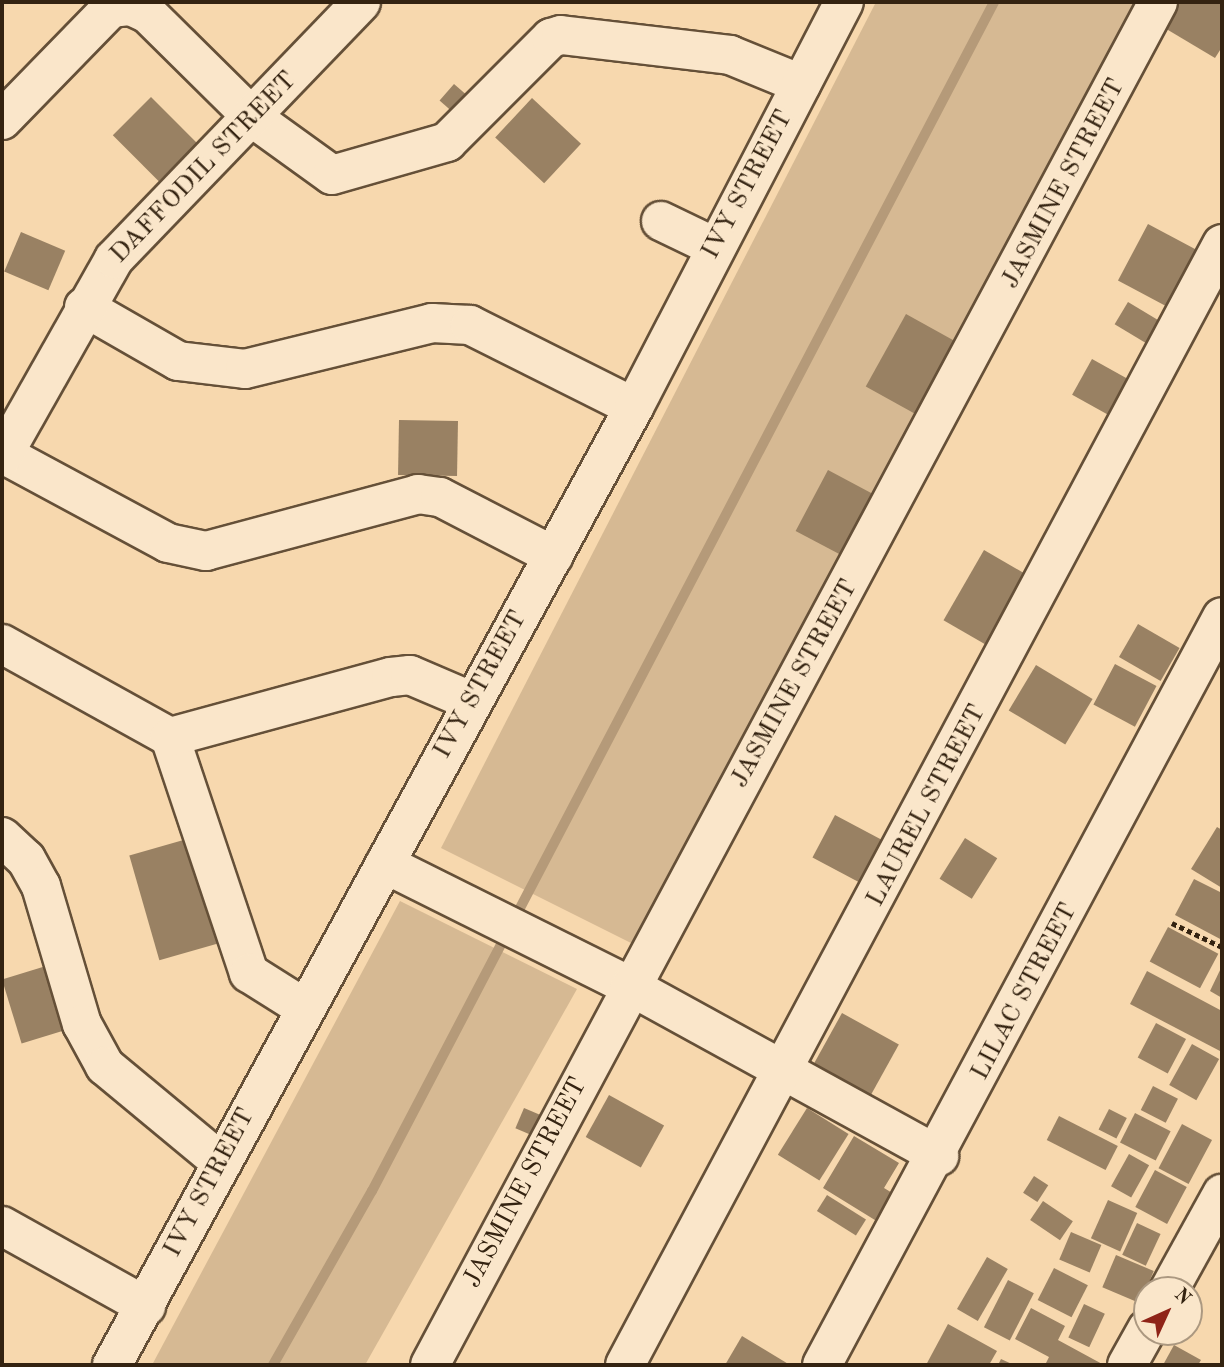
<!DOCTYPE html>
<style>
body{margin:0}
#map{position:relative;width:1224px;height:1367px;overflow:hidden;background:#f7d8ae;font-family:"Old Standard TT",serif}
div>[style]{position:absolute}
.green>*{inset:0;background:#d6b993}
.stream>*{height:10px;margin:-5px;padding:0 5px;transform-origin:5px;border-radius:5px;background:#b59a79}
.building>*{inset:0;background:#998163;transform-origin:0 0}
.path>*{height:4.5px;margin-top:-2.25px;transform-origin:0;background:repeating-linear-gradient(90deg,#342311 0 5px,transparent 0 8.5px)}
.roads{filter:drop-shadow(2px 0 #655038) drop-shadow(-2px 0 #655038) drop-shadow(0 2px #655038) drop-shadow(0 -2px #655038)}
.minor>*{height:38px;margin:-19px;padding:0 19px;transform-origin:19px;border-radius:19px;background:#fae6ca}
span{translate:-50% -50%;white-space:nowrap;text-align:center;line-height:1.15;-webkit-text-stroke:5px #fae6ca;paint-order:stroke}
.street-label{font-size:26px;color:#342311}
.frame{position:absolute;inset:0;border:4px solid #342311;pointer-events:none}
.north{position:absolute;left:1133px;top:1276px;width:70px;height:70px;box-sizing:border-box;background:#fae6ca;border:2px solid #ab9880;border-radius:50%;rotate:45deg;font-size:19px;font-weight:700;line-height:28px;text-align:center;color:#342311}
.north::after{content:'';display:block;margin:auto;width:24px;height:32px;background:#8f2418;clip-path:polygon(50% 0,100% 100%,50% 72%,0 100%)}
</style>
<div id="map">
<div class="green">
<i style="clip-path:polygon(876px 2px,1135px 2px,633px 944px,441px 848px)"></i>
<i style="clip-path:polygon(400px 901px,577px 989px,365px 1365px,152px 1365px)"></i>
</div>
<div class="stream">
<i style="left:273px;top:1365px;width:200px;rotate:-60.4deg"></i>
<i style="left:372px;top:1191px;width:1342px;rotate:-62.38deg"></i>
</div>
<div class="building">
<i style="clip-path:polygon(1178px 2px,1222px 2px,1222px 47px,1215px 58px,1163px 27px)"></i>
<i style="left:454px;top:84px;width:21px;height:22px;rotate:41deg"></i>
<i style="left:151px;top:97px;width:65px;height:54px;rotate:45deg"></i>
<i style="left:532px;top:98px;width:67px;height:54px;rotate:43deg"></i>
<i style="left:1148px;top:224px;width:67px;height:64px;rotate:28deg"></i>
<i style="left:21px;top:232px;width:48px;height:43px;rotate:23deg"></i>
<i style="left:1128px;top:302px;width:49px;height:26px;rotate:31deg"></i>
<i style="left:906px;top:314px;width:65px;height:83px;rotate:29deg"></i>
<i style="left:1092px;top:359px;width:55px;height:41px;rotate:29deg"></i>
<i style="left:399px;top:420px;width:59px;height:55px;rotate:1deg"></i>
<i style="left:828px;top:470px;width:51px;height:69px;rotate:28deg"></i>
<i style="left:984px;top:550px;width:62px;height:81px;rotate:30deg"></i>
<i style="left:1138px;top:624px;width:48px;height:38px;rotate:30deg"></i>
<i style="left:1115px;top:664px;width:47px;height:46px;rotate:28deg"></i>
<i style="left:1036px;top:665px;width:66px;height:53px;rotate:31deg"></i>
<i style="left:835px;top:815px;width:64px;height:48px;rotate:28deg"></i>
<i style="clip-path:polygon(1217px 827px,1222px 830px,1222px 888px,1191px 869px)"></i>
<i style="left:965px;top:838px;width:38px;height:48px;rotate:32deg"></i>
<i style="left:187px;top:839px;width:109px;height:60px;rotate:74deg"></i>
<i style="clip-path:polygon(1194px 879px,1222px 893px,1222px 940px,1175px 915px)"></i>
<i style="left:1168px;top:927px;width:57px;height:39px;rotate:28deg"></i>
<i style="left:46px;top:966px;width:67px;height:46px;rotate:73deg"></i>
<i style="clip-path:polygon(1222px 966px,1222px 998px,1210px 991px)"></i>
<i style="clip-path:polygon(1147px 971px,1222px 1011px,1220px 1051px,1130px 1004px)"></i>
<i style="left:842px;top:1013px;width:65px;height:60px;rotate:29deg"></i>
<i style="left:1156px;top:1023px;width:34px;height:39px;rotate:28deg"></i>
<i style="left:1192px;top:1044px;width:31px;height:47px;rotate:29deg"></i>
<i style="left:1153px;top:1086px;width:28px;height:27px;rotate:27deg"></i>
<i style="left:609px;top:1095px;width:63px;height:48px;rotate:29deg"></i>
<i style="left:524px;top:1108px;width:23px;height:22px;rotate:23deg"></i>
<i style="left:807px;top:1108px;width:49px;height:55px;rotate:32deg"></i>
<i style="left:1109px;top:1109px;width:20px;height:23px;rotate:27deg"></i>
<i style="left:1135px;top:1113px;width:40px;height:33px;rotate:27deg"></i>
<i style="left:1059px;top:1116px;width:66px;height:27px;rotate:27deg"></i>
<i style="left:1182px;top:1124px;width:34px;height:50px;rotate:28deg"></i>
<i style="clip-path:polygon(854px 1136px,899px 1163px,884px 1188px,899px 1197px,883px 1225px,823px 1188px)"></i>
<i style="left:1129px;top:1154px;width:23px;height:37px;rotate:29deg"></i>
<i style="left:1155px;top:1170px;width:36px;height:42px;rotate:28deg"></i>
<i style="left:1034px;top:1176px;width:17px;height:20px;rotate:33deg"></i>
<i style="left:827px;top:1195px;width:46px;height:19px;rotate:32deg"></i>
<i style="left:1108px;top:1200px;width:32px;height:42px;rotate:24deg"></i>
<i style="left:1043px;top:1201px;width:36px;height:23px;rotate:34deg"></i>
<i style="left:1137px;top:1223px;width:26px;height:35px;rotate:25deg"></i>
<i style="left:1071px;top:1232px;width:33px;height:30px;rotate:23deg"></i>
<i style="left:1116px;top:1255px;width:41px;height:35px;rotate:23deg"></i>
<i style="left:987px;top:1257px;width:24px;height:60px;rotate:30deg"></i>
<i style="left:1054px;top:1268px;width:38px;height:36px;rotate:27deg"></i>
<i style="left:1008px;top:1280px;width:29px;height:53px;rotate:27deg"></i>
<i style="left:1084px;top:1304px;width:23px;height:37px;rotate:25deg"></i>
<i style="clip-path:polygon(1031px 1308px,1065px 1326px,1058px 1340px,1104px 1365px,1045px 1365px,1049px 1357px,1015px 1339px)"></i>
<i style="clip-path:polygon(948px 1324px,997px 1351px,989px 1365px,926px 1365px)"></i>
<i style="clip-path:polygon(742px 1336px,790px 1365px,725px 1365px)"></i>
<i style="clip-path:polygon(1174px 1345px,1201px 1360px,1198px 1365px,1163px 1365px)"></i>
<i style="clip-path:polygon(1001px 1359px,1014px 1365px,998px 1365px)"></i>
</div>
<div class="path">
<i style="left:1172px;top:923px;width:55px;rotate:25.6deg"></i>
</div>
<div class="roads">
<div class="minor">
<i style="left:2px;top:120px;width:156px;rotate:-45.8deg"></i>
<i style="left:111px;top:8px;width:20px;rotate:-6deg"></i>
<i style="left:131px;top:6px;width:19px;rotate:25deg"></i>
<i style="left:148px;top:14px;width:148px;rotate:44.7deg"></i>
<i style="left:253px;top:118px;width:97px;rotate:35.8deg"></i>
<i style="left:332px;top:175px;width:120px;rotate:-16deg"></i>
<i style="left:447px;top:142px;width:147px;rotate:-45deg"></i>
<i style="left:551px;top:38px;width:10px;rotate:-17deg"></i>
<i style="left:561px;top:35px;width:170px;rotate:6.7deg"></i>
<i style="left:730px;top:55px;width:77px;rotate:22.2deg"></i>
<i style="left:661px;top:221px;width:60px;rotate:25.7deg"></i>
<i style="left:84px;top:307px;width:108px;rotate:29.9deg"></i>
<i style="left:178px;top:361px;width:67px;rotate:6.8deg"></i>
<i style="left:245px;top:369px;width:193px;rotate:-13.8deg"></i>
<i style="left:432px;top:323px;width:38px;rotate:3deg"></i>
<i style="left:470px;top:325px;width:183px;rotate:26.6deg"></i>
<i style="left:3px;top:454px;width:187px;rotate:28.3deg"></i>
<i style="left:168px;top:543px;width:39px;rotate:12deg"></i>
<i style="left:206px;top:551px;width:220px;rotate:-15deg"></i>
<i style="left:418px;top:494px;width:22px;rotate:8deg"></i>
<i style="left:440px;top:497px;width:128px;rotate:27.4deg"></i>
<i style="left:2px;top:457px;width:227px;rotate:-60.5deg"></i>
<i style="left:114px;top:259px;width:356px;rotate:-46.1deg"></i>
<i style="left:2px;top:644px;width:192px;rotate:29deg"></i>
<i style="left:170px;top:737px;width:249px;rotate:71.5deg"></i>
<i style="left:249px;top:973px;width:64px;rotate:32.2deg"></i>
<i style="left:170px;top:737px;width:229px;rotate:-15.2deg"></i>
<i style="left:391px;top:677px;width:19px;rotate:-6deg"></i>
<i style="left:410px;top:675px;width:66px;rotate:23.1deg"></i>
<i style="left:2px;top:837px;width:33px;rotate:43deg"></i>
<i style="left:26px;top:859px;width:31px;rotate:61deg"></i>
<i style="left:41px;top:886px;width:144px;rotate:73.5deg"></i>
<i style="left:82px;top:1024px;width:48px;rotate:61.3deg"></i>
<i style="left:105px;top:1066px;width:152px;rotate:39.7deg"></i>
<i style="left:385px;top:864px;width:274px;rotate:26.5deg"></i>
<i style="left:630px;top:986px;width:353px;rotate:28.8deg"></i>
<i style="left:2px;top:1226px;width:165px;rotate:29.1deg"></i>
<i style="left:1169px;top:1290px;width:110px;rotate:-61.1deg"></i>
<i style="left:112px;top:1365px;width:1091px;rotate:-61.41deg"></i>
<i style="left:634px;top:407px;width:456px;rotate:-62.6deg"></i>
<i style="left:430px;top:1365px;width:1545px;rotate:-61.89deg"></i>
<i style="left:625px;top:1365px;width:1270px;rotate:-61.96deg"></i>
<i style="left:822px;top:1365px;width:848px;rotate:-61.86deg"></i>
<i style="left:1127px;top:1365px;width:41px;rotate:-60.9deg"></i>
</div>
</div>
<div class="street-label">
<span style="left:204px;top:168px;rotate:-46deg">DAFFODIL STREET</span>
<span style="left:1064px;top:184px;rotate:-62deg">JASMINE STREET</span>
<span style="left:748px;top:185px;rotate:-62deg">IVY STREET</span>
<span style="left:795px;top:684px;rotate:-61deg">JASMINE STREET</span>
<span style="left:481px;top:685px;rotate:-61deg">IVY STREET</span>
<span style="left:927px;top:806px;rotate:-62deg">LAUREL STREET</span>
<span style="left:1025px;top:992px;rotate:-62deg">LILAC STREET</span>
<span style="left:210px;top:1183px;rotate:-62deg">IVY STREET</span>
<span style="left:526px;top:1183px;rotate:-62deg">JASMINE STREET</span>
</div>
<div class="frame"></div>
<div class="north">N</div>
</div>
